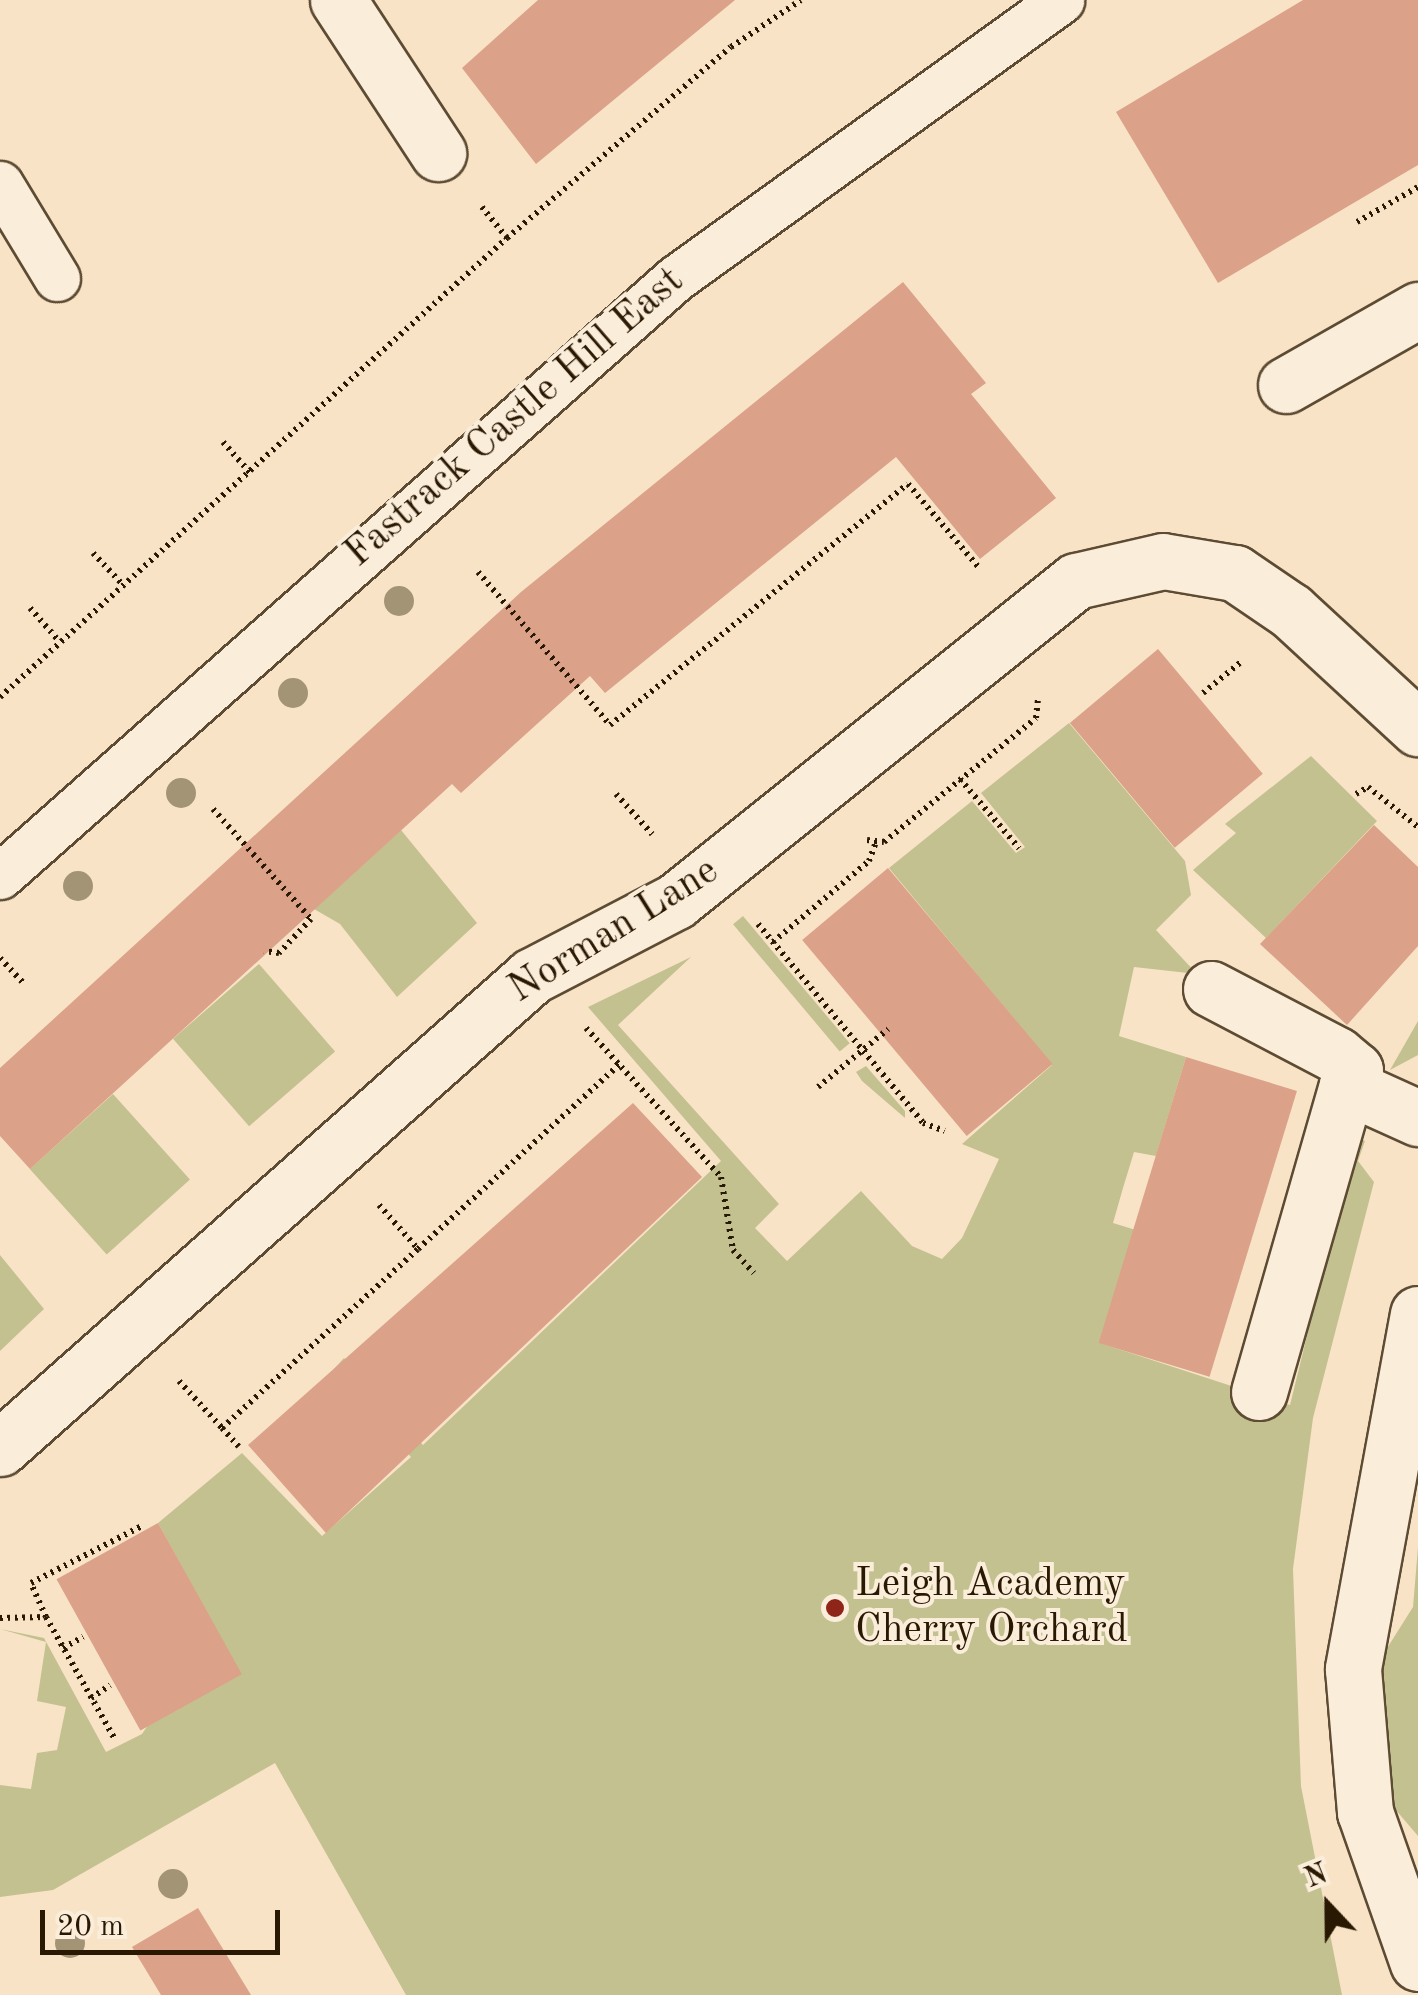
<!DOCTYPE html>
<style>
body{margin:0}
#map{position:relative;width:1418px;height:1995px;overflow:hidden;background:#f8e3c6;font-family:"Old Standard TT",serif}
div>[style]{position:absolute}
.green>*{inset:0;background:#c4c190;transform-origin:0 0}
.building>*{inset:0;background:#dba189;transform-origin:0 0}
.path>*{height:6px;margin-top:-3px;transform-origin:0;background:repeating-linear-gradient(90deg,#291802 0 2.5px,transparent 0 7.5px)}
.roads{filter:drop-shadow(2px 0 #5d4b33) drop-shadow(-2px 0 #5d4b33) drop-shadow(0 2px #5d4b33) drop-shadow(0 -2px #5d4b33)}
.service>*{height:45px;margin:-22.5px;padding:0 22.5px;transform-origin:22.5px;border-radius:22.5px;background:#faedda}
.minor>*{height:55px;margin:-27.5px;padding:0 27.5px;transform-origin:27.5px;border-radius:27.5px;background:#faedda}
.tertiary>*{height:55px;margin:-27.5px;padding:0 27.5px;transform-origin:27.5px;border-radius:27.5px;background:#faedda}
.trees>*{width:30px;height:30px;margin:-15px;border-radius:50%;background:#a49476}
.dots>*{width:28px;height:28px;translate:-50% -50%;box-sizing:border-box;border:5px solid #faedda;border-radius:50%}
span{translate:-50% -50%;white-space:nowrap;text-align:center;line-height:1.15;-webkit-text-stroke:8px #faedda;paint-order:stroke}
.street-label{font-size:40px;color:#291802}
.poi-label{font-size:40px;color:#291802}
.left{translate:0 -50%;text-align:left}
.north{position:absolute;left:1278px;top:1855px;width:100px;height:100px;-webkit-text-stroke:8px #faedda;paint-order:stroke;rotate:338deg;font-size:28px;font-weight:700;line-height:40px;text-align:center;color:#291802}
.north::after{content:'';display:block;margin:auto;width:35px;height:45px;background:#291802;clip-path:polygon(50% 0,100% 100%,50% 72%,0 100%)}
.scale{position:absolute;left:40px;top:1910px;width:240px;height:45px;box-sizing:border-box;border:5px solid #291802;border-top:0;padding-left:12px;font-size:30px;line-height:35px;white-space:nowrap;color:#291802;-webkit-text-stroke:8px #faedda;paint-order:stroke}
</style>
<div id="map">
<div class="green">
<i style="clip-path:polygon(1069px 723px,1185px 861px,1191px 895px,1156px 930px,1197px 974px,1134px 967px,1119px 1036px,1186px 1057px,1156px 1156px,1134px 1152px,1123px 1188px,1113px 1223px,1139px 1231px,1103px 1344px,1290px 1405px,1356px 1136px,1365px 1141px,1358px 1161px,1374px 1182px,1313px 1418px,1293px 1569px,1301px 1786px,1342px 1995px,406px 1995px,275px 1763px,53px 1890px,0 1897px,0 1785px,31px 1789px,37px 1753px,57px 1750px,66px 1707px,37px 1701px,46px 1642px,0 1629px,44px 1638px,106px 1752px,142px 1734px,214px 1626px,158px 1523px,242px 1453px,322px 1536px,411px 1457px,333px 1370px,344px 1358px,423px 1445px,721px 1161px,588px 1007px,691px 957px,618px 1025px,779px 1204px,755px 1228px,787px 1261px,861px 1191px,912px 1246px,942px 1259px,962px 1238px,999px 1159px,962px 1144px,1052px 1065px,889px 868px,972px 801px,1016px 853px,1025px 847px,981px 793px)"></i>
<i style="clip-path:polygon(1311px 756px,1377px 821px,1266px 938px,1193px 870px,1236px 833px,1225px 824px)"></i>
<i style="clip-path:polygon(401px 830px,477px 923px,397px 997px,340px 924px,314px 909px)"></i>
<i style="left:743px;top:916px;width:166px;height:13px;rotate:50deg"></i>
<i style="left:259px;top:964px;width:116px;height:114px;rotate:49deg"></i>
<i style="clip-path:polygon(1418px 1021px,1418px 1055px,1390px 1070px)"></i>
<i style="clip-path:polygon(866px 1066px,905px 1111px,905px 1118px,862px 1081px,856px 1072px)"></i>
<i style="left:113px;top:1094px;width:115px;height:112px;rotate:48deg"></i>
<i style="clip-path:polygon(0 1255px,44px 1309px,0 1351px)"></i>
<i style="clip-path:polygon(1418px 1547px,1418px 1836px,1383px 1795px,1372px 1672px,1413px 1607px)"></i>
</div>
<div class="building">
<i style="clip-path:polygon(538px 0,735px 0,536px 164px,462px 68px)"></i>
<i style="clip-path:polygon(1303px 0,1418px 0,1418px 165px,1218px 283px,1116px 112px)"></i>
<i style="clip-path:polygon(903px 282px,986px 383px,971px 394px,1056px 498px,980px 559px,896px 457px,605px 693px,590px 676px,461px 793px,452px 784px,30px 1169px,0 1136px,0 1068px,521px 592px)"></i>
<i style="left:1158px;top:649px;width:163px;height:115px;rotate:50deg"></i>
<i style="clip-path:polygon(1374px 825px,1418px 867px,1418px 946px,1347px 1025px,1260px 944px)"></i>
<i style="left:888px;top:868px;width:256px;height:112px;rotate:50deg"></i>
<i style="left:1186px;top:1057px;width:116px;height:299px;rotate:17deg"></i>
<i style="clip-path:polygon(633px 1103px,702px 1177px,326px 1533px,248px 1445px)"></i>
<i style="left:158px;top:1523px;width:173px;height:116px;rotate:61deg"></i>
<i style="clip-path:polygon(198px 1908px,251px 1995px,161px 1995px,132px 1947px)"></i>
</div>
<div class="path">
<i style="left:1357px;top:222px;width:70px;rotate:-29.8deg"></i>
<i style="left:507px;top:238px;width:294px;rotate:-40.5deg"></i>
<i style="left:731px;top:47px;width:84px;rotate:-33.9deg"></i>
<i style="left:223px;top:442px;width:44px;rotate:48.7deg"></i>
<i style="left:93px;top:553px;width:45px;rotate:46.8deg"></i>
<i style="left:478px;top:572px;width:202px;rotate:49.2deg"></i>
<i style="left:610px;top:725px;width:383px;rotate:-39deg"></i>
<i style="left:908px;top:484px;width:111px;rotate:49.7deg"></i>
<i style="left:30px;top:608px;width:44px;rotate:48.7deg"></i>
<i style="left:1203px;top:693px;width:49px;rotate:-39.2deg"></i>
<i style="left:0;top:697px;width:684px;rotate:-42.16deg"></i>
<i style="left:507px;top:238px;width:40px;rotate:-129deg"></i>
<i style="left:960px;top:779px;width:91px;rotate:49.5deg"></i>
<i style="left:616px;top:794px;width:54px;rotate:48deg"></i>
<i style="left:1356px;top:794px;width:14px;rotate:-30deg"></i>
<i style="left:1368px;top:787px;width:64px;rotate:38.7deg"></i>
<i style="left:213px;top:809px;width:147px;rotate:48.3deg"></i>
<i style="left:311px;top:919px;width:47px;rotate:133.3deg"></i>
<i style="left:279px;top:953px;width:15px;rotate:-172deg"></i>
<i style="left:867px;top:840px;width:17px;rotate:7deg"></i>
<i style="left:884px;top:842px;width:196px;rotate:-39.2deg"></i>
<i style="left:1036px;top:718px;width:18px;rotate:-84deg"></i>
<i style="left:758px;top:924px;width:259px;rotate:50.3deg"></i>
<i style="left:923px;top:1123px;width:23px;rotate:20deg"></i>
<i style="left:773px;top:942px;width:126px;rotate:-40.2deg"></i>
<i style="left:869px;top:861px;width:20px;rotate:-70deg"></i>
<i style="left:0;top:958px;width:33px;rotate:47deg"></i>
<i style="left:586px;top:1028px;width:201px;rotate:47.8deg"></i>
<i style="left:721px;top:1177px;width:74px;rotate:80.7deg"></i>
<i style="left:733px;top:1250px;width:31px;rotate:48deg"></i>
<i style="left:818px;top:1087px;width:91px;rotate:-39.6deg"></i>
<i style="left:379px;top:1205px;width:59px;rotate:48.4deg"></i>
<i style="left:418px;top:1249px;width:273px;rotate:-42.5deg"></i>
<i style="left:179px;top:1381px;width:64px;rotate:47.5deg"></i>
<i style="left:222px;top:1428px;width:265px;rotate:-42.4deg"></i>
<i style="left:222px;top:1428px;width:25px;rotate:48deg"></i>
<i style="left:46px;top:1617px;width:37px;rotate:-114deg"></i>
<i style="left:31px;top:1583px;width:123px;rotate:-27.2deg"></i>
<i style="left:0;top:1618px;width:46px;rotate:-1.2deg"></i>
<i style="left:46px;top:1617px;width:142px;rotate:60.6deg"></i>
<i style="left:63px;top:1648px;width:23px;rotate:-29deg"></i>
<i style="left:91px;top:1698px;width:23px;rotate:-34deg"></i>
</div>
<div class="roads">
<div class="service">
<i style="left:0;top:184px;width:110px;rotate:58.8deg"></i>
<i style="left:0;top:876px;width:903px;rotate:-41.5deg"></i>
<i style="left:676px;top:278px;width:475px;rotate:-35.8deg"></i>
</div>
<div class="minor">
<i style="left:338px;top:0;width:183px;rotate:56.8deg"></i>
<i style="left:1286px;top:385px;width:152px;rotate:-29.6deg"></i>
<i style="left:1211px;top:989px;width:142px;rotate:27.6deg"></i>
<i style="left:1337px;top:1055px;width:23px;rotate:40deg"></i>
<i style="left:1355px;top:1070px;width:18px;rotate:117deg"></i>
<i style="left:1259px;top:1392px;width:318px;rotate:-74deg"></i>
<i style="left:1347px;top:1086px;width:78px;rotate:24.3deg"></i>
<i style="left:0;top:1448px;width:711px;rotate:-41.58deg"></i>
<i style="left:532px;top:976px;width:162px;rotate:-27.5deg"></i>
<i style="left:676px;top:901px;width:512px;rotate:-38.66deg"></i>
<i style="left:1076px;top:581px;width:89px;rotate:-12.9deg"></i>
<i style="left:1163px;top:561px;width:73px;rotate:9.5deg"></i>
<i style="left:1235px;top:573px;width:68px;rotate:34.2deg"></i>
<i style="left:1291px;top:611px;width:173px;rotate:42.7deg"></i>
</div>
<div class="tertiary">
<i style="left:1418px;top:1314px;width:361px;rotate:100.4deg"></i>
<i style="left:1353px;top:1669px;width:144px;rotate:85.2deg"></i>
<i style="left:1365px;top:1812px;width:160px;rotate:70.7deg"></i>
</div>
</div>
<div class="trees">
<i style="left:399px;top:601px"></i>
<i style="left:293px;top:693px"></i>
<i style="left:181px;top:793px"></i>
<i style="left:78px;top:886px"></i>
<i style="left:173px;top:1884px"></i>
<i style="left:70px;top:1943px"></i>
</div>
<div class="dots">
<i style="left:835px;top:1608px;background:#8f2418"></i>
</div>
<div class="street-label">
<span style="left:515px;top:418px;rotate:-41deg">Fastrack Castle Hill East</span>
<span style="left:614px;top:931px;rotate:-32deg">Norman Lane</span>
</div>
<div class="poi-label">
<span class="left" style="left:855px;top:1608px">Leigh Academy<br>Cherry Orchard</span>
</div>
<div class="north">N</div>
<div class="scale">20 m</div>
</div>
